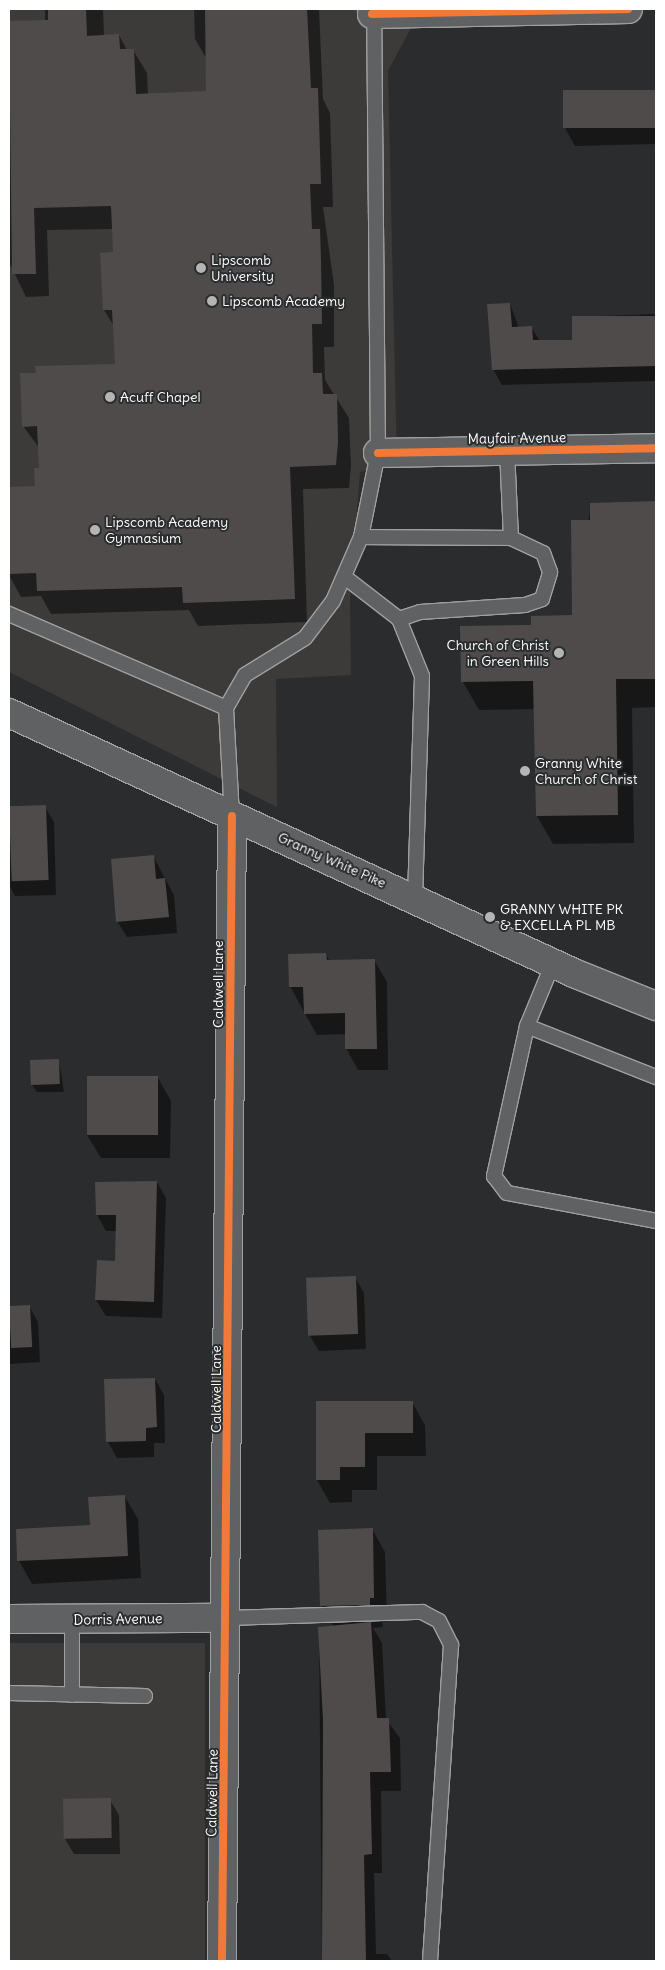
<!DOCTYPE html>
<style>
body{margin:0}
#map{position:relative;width:665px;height:1970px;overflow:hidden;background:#2b2c2d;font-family:Delius,sans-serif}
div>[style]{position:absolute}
.built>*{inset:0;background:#3d3b3a;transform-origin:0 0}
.shadow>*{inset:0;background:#0007}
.building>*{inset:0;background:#4f4b4b;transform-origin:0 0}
.roads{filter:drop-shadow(1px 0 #a0a0a0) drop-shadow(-1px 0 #a0a0a0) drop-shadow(0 1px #a0a0a0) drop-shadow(0 -1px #a0a0a0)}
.service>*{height:14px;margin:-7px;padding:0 7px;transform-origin:7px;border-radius:7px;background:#606162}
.minor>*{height:28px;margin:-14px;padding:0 14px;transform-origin:14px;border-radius:14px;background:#606162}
.secondary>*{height:28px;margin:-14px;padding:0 14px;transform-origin:14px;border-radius:14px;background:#606162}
.cycleway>*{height:8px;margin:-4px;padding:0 4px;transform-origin:4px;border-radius:4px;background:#f17a3a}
.dots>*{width:14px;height:14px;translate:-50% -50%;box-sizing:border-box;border:2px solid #2a2d2e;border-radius:50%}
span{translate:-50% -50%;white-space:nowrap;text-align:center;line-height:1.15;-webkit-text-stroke:4px #2a2d2e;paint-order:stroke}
.poi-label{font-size:14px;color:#fff}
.left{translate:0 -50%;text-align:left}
.right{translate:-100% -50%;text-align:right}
.street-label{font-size:14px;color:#fff}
.frame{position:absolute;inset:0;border:10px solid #fff;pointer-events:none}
</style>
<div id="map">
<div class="built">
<i style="clip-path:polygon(9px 9px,421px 9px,388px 71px,397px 464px,360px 472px,350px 600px,351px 675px,276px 679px,277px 807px,9px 672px)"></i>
<i style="left:205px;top:1643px;width:318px;height:196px;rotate:90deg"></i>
</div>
<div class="shadow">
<i style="clip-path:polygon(45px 9px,103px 9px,104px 36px,119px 35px,127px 50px,133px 50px,147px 73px,148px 95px,207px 92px,206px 58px,195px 39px,194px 9px,319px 9px,323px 99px,330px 113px,333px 207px,323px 207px,334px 285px,334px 347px,324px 347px,325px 380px,349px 418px,351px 466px,349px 488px,303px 489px,307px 622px,198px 626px,189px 610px,51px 614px,41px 596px,21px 597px,9px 575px,9px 488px,36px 488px,41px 469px,40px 449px,23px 426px,37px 374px,117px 365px,115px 328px,104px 310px,102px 254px,114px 253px,113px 229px,47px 230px,49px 296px,26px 297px,9px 262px,9px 22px,45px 21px)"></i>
<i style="clip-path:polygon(656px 93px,656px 144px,575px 146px,566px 130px,564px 96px)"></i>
<i style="clip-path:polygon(510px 304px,519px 328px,531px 327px,540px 341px,574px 341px,573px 317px,656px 314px,656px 381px,502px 385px,493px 369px)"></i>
<i style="clip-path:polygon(656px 503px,656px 707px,632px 708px,634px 843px,553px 844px,537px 816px,535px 709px,479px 710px,463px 682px,532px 626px,573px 617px,591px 504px)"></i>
<i style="clip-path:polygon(9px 807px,45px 807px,54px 822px,56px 895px,15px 896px,9px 885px)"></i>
<i style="clip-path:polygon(153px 856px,174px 895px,177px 933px,127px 937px,117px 921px)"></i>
<i style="clip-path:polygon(326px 954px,330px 962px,374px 960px,387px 982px,388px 1070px,358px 1070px,346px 1048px,346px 1034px,317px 1035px,305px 1014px,290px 986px)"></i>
<i style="clip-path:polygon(59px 1061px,64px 1092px,37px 1092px,32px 1085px)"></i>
<i style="clip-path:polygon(158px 1078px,171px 1101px,170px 1158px,101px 1158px,87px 1135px)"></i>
<i style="clip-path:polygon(157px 1182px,166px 1198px,162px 1318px,106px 1316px,96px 1300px,116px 1262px,117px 1231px,106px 1231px,97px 1215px,96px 1183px)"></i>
<i style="clip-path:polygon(355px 1277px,364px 1293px,366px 1349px,319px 1351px,310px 1336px)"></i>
<i style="clip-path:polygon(29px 1306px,38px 1322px,40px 1362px,10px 1364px,9px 1308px)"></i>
<i style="clip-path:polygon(155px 1379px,164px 1395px,165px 1443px,154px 1443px,154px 1457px,117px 1458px,108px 1442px,106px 1380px)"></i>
<i style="clip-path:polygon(412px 1402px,425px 1425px,426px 1456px,377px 1456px,377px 1490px,352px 1490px,352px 1502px,330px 1503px,317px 1480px,317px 1403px)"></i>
<i style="clip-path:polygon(125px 1497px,138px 1519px,141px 1578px,32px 1584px,19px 1561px,17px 1530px,91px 1526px)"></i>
<i style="clip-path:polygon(372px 1529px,385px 1552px,387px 1621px,382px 1621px,383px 1627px,373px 1628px,382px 1643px,386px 1719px,400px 1738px,401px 1791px,381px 1791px,382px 1873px,374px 1873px,376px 1954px,387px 1954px,392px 1961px,322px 1961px,319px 1629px,334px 1627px,322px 1606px,319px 1531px)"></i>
<i style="clip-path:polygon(110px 1800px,119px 1815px,120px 1854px,74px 1854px,65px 1839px)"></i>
</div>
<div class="building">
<i style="clip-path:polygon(48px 9px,86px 9px,87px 36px,119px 34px,120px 49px,134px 49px,136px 94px,206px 91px,205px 9px,307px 9px,311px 88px,318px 88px,321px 184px,310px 184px,312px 229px,320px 229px,321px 261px,322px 324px,312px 324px,313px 373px,322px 373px,323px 394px,337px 394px,338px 442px,336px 465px,290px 467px,295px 599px,183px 603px,182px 587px,37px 591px,36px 573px,9px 574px,9px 487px,35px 486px,34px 468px,39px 468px,37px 426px,22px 427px,20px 373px,36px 373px,35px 366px,115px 364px,112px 310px,103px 310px,100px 253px,113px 252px,111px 206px,34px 208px,36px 274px,12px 274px,9px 21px,48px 20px)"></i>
<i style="left:656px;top:90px;width:38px;height:93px;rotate:90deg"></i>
<i style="clip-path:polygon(510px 303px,512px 327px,532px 326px,533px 340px,572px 340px,572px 316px,656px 316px,656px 366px,492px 370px,487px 304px)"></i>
<i style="clip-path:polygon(656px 501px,656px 679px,616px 679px,618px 815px,536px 816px,533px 681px,461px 682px,460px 626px,531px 625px,531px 616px,572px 615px,571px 520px,590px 520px,590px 503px)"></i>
<i style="left:46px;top:805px;width:75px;height:37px;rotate:88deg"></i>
<i style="clip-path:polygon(154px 855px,156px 879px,165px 878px,169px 917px,116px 922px,111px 859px)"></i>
<i style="clip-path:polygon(326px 953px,327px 960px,375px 959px,377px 1049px,345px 1049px,345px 1013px,304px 1014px,303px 987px,289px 987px,288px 954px)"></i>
<i style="left:59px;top:1059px;width:25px;height:29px;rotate:88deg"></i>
<i style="left:87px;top:1076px;width:71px;height:59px"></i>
<i style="clip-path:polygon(157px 1181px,154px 1302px,95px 1300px,97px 1260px,115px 1261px,116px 1215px,96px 1215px,95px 1182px)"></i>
<i style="left:356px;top:1276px;width:58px;height:50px;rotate:88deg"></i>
<i style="left:30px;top:1305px;width:42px;height:21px;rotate:87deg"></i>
<i style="clip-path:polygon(155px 1378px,157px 1427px,146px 1428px,146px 1441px,106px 1442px,104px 1379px)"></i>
<i style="clip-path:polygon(316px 1401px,413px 1401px,413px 1433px,365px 1433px,365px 1467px,340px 1467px,340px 1480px,316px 1480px)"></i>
<i style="clip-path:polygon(125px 1495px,128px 1556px,17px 1561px,16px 1529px,90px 1525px,88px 1497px)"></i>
<i style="clip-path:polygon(373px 1528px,374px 1598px,370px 1598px,370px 1605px,320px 1606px,318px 1530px)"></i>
<i style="clip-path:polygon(371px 1622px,377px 1718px,389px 1718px,391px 1772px,370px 1772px,372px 1854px,364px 1855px,366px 1961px,322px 1961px,323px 1720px,318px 1627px)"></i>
<i style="left:111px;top:1798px;width:40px;height:48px;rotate:89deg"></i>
</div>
<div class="roads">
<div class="service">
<i style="left:361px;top:537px;width:150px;rotate:0.4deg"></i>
<i style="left:511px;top:538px;width:87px;rotate:-92.6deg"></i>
<i style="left:346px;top:578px;width:67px;rotate:37.7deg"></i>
<i style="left:399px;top:619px;width:61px;rotate:68deg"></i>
<i style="left:422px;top:676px;width:220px;rotate:91.8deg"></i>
<i style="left:9px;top:614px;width:236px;rotate:23.4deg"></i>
<i style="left:399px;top:619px;width:22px;rotate:-18deg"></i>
<i style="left:420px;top:612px;width:105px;rotate:-3.8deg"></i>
<i style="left:525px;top:605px;width:18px;rotate:-19deg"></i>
<i style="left:542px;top:599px;width:28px;rotate:-73deg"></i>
<i style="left:550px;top:572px;width:20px;rotate:-110deg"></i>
<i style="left:543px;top:553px;width:35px;rotate:-155deg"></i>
<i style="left:232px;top:816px;width:108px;rotate:-93.2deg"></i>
<i style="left:226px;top:708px;width:38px;rotate:-60deg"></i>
<i style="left:245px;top:675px;width:70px;rotate:-31.7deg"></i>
<i style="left:305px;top:638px;width:46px;rotate:-52.9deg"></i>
<i style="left:333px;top:601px;width:70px;rotate:-66.4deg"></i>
<i style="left:361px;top:537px;width:86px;rotate:-78.6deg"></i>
<i style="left:378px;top:453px;width:442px;rotate:-90.5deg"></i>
<i style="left:553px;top:963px;width:68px;rotate:112.4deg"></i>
<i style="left:527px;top:1026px;width:154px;rotate:102.4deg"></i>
<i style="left:494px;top:1176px;width:21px;rotate:53deg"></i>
<i style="left:507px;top:1193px;width:152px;rotate:10.6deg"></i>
<i style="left:527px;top:1026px;width:139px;rotate:21.6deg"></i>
<i style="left:227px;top:1618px;width:195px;rotate:-1.8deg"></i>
<i style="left:422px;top:1612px;width:19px;rotate:28deg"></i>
<i style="left:439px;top:1621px;width:27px;rotate:63deg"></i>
<i style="left:451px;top:1645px;width:317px;rotate:93.8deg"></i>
<i style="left:72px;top:1620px;width:75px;rotate:90deg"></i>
<i style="left:9px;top:1693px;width:136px;rotate:1.3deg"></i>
</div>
<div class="minor">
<i style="left:372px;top:14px;width:256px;rotate:-1.1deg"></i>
<i style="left:378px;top:453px;width:278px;rotate:-1deg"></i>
<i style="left:9px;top:1619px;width:218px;rotate:-0.3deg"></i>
<i style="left:222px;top:1961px;width:1145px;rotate:-89.5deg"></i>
</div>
<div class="secondary">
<i style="left:9px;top:713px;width:624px;rotate:24.72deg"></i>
<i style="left:576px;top:974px;width:86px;rotate:21.8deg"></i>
</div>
</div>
<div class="cycleway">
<i style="left:372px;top:14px;width:256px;rotate:-1.1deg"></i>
<i style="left:378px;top:453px;width:278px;rotate:-1deg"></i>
<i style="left:222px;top:1961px;width:1145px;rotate:-89.5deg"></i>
</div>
<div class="dots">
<i style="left:201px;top:268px;background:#b5b5b6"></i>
<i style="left:212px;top:301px;background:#b5b5b6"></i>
<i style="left:110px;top:397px;background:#b5b5b6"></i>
<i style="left:95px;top:530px;background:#b5b5b6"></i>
<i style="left:559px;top:653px;background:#b5b5b6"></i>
<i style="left:525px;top:771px;background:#b5b5b6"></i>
<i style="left:490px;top:917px;background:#b5b5b6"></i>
</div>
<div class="poi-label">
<span class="left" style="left:211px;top:268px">Lipscomb<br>University</span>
<span class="left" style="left:222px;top:301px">Lipscomb Academy</span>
<span class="left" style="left:120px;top:397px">Acuff Chapel</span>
<span class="left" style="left:105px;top:530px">Lipscomb Academy<br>Gymnasium</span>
<span class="right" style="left:549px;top:653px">Church of Christ<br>in Green Hills</span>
<span class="left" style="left:535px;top:771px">Granny White<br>Church of Christ</span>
<span class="left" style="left:500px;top:917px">GRANNY WHITE PK<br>&amp; EXCELLA PL MB</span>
</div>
<div class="street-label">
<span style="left:517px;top:438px;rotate:-1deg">Mayfair Avenue</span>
<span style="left:332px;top:860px;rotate:24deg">Granny White Pike</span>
<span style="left:218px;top:984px;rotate:-90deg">Caldwell Lane</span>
<span style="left:216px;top:1389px;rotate:-90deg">Caldwell Lane</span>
<span style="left:118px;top:1619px;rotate:-1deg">Dorris Avenue</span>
<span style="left:212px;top:1793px;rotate:-89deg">Caldwell Lane</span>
</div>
<div class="frame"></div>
</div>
